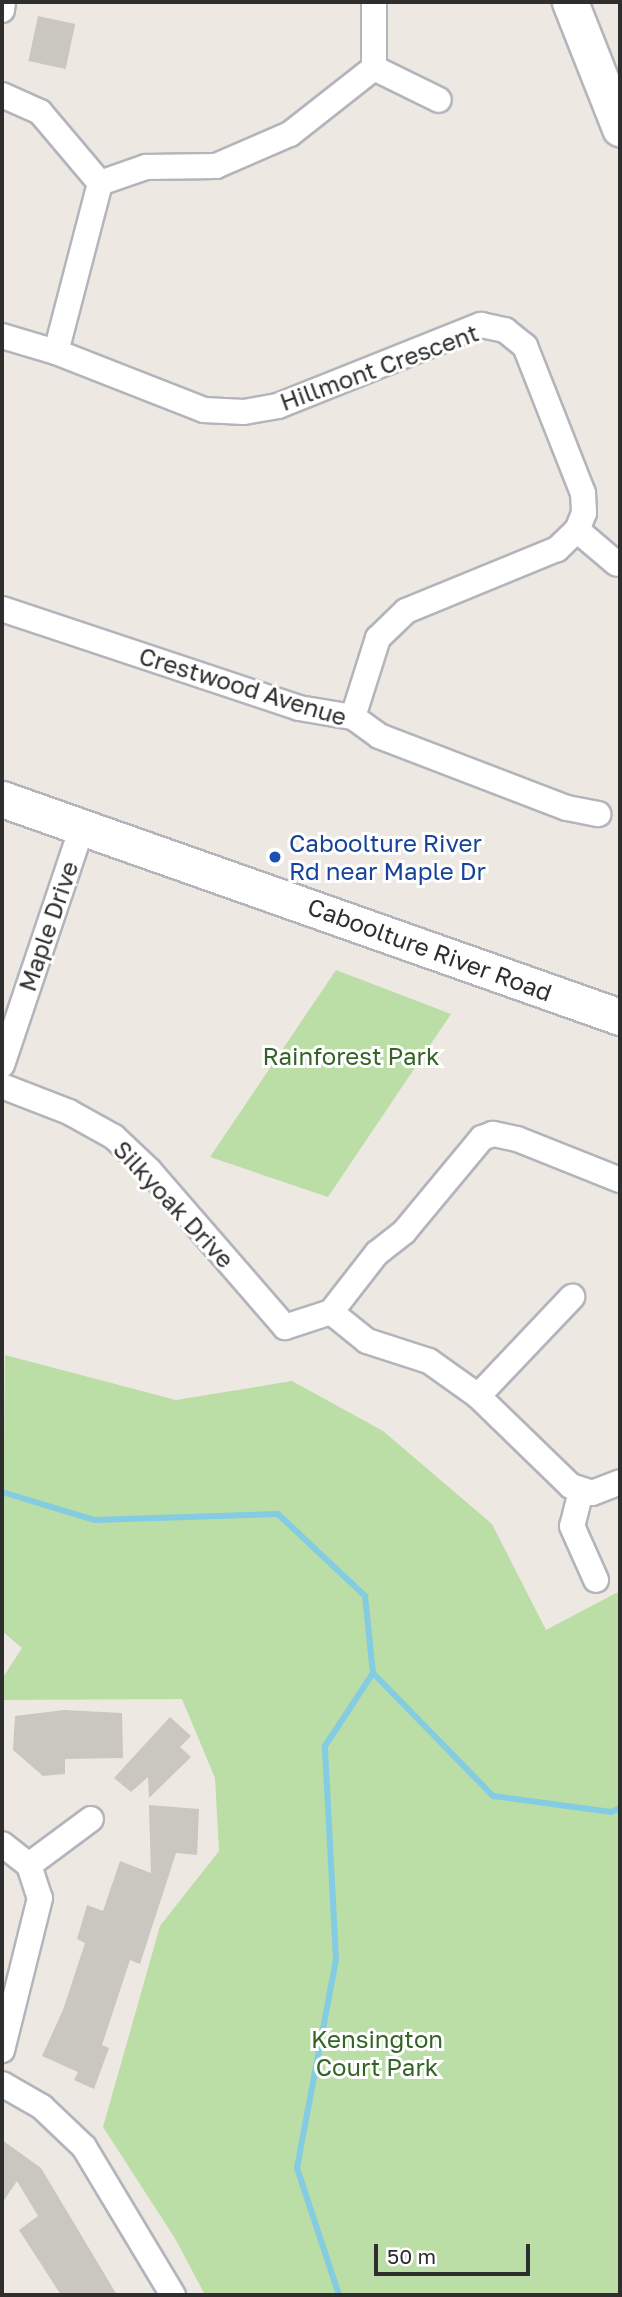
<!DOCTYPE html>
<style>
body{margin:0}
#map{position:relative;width:622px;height:2297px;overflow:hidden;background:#ede8e2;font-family:"Golos Text",sans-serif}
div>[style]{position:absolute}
.green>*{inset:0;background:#bbdda6}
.stream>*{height:6px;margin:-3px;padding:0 3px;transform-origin:3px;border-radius:3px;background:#83cce2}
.building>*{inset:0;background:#cac6c0;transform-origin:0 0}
.roads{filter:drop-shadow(2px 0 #b3b4bc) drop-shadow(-2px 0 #b3b4bc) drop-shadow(0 2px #b3b4bc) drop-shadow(0 -2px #b3b4bc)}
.street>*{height:24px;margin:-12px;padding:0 12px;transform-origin:12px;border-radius:12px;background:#fff}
.secondary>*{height:35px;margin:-17.5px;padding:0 17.5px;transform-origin:17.5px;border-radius:17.5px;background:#fff}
.dots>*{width:19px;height:19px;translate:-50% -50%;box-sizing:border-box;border:4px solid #fff;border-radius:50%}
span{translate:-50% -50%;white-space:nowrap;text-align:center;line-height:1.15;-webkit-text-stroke:6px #fff;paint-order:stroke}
.street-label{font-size:24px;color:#2e2e2e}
.transit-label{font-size:24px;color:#164399}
.left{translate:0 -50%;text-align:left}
.park-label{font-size:24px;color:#346425}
.frame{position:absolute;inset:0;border:4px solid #2e2e2e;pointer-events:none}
.scale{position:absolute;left:374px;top:2244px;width:156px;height:32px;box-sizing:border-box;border:4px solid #2e2e2e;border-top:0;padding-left:9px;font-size:21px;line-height:24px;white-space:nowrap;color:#2e2e2e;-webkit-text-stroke:5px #fff;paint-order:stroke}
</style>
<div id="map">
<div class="green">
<i style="clip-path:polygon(336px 970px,451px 1014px,328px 1197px,210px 1157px)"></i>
<i style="clip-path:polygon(5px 1355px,176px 1400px,292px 1381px,383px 1431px,492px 1524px,546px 1630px,620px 1591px,620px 2295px,205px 2295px,176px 2240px,103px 2127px,160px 1926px,219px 1851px,215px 1778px,182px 1699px,2px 1700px,2px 1679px,22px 1648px,2px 1631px)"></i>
</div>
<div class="stream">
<i style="left:2px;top:1492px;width:97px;rotate:16.8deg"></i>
<i style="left:95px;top:1520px;width:183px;rotate:-1.9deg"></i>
<i style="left:278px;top:1514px;width:120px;rotate:43.3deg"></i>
<i style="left:365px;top:1596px;width:77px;rotate:84.1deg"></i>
<i style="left:373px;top:1673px;width:172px;rotate:45.7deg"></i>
<i style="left:493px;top:1796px;width:119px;rotate:7.7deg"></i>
<i style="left:611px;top:1812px;width:10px;rotate:-24deg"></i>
<i style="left:339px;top:2295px;width:134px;rotate:-108.3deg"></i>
<i style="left:297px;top:2168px;width:213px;rotate:-79.4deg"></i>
<i style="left:336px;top:1959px;width:213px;rotate:-93deg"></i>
<i style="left:325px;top:1746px;width:87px;rotate:-56.7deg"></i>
</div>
<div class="building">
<i style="left:38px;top:16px;width:38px;height:46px;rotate:12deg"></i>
<i style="clip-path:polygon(64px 1710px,122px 1713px,123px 1758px,65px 1759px,65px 1774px,43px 1776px,13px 1750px,15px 1716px)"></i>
<i style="clip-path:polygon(170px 1717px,191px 1736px,180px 1747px,191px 1757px,149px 1798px,148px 1777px,131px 1792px,114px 1778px)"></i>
<i style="clip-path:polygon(149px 1805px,199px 1809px,197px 1855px,176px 1853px,140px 1964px,130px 1960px,102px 2045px,109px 2048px,94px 2089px,74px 2080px,78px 2072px,42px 2056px,63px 2010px,85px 1943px,77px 1939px,87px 1905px,103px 1911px,120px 1861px,151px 1873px)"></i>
<i style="clip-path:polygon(2px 2140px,41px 2168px,117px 2295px,61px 2295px,19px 2230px,38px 2216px,17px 2181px,2px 2203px)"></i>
</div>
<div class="roads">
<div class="street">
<i style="left:2px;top:10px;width:8px;rotate:-83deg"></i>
<i style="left:374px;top:68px;width:72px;rotate:26.2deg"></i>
<i style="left:2px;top:95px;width:42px;rotate:24.1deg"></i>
<i style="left:40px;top:112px;width:93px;rotate:49.8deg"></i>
<i style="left:2px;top:336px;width:56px;rotate:16.5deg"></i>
<i style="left:56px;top:352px;width:159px;rotate:21.4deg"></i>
<i style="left:204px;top:410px;width:40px;rotate:2.9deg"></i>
<i style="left:244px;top:412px;width:35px;rotate:-10deg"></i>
<i style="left:278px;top:406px;width:219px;rotate:-21.8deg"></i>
<i style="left:481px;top:325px;width:25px;rotate:12deg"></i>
<i style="left:505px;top:330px;width:26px;rotate:39deg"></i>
<i style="left:525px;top:346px;width:158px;rotate:68.5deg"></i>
<i style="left:583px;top:493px;width:20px;rotate:87deg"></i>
<i style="left:584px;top:513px;width:18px;rotate:112deg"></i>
<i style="left:577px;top:530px;width:28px;rotate:136deg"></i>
<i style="left:557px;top:549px;width:163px;rotate:157.7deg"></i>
<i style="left:406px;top:611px;width:39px;rotate:136deg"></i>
<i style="left:378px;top:638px;width:83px;rotate:107.6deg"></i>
<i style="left:56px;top:352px;width:175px;rotate:-75.4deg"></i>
<i style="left:100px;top:183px;width:49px;rotate:-19.2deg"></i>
<i style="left:146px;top:167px;width:70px;rotate:-0.8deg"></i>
<i style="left:216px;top:166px;width:81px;rotate:-23.4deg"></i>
<i style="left:290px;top:134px;width:107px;rotate:-38.2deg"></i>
<i style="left:374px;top:68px;width:66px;rotate:-90deg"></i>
<i style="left:577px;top:530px;width:52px;rotate:40.4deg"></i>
<i style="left:2px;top:609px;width:313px;rotate:18.4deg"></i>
<i style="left:299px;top:708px;width:55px;rotate:9.5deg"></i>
<i style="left:353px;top:717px;width:32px;rotate:36deg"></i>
<i style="left:379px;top:736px;width:201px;rotate:21deg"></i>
<i style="left:567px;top:808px;width:32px;rotate:11deg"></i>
<i style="left:2px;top:1065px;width:251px;rotate:-71.4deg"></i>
<i style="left:2px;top:1086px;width:72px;rotate:21.2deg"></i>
<i style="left:69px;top:1112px;width:51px;rotate:29.1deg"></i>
<i style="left:114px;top:1137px;width:48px;rotate:43.3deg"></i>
<i style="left:149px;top:1170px;width:208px;rotate:49.1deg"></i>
<i style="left:285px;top:1327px;width:48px;rotate:-18.1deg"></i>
<i style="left:620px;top:1180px;width:111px;rotate:-158.3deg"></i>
<i style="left:517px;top:1139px;width:25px;rotate:-168deg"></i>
<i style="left:493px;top:1134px;width:12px;rotate:160deg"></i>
<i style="left:482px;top:1138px;width:122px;rotate:129.7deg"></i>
<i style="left:404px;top:1232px;width:34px;rotate:142deg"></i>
<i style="left:377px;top:1253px;width:75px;rotate:127.9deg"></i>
<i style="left:331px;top:1312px;width:46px;rotate:38.9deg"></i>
<i style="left:367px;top:1341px;width:65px;rotate:17.9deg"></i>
<i style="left:429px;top:1361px;width:60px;rotate:35.5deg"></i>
<i style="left:478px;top:1396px;width:129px;rotate:44.1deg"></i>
<i style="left:571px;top:1486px;width:22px;rotate:18deg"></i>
<i style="left:592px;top:1493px;width:30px;rotate:-21deg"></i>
<i style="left:478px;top:1396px;width:137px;rotate:-46.5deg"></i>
<i style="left:581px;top:1491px;width:36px;rotate:104deg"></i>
<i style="left:572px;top:1526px;width:59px;rotate:66deg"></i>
<i style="left:2px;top:1844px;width:34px;rotate:38deg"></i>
<i style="left:29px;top:1865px;width:35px;rotate:72deg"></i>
<i style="left:40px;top:1898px;width:157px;rotate:104deg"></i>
<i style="left:29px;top:1865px;width:77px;rotate:-36.6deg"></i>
<i style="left:2px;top:2084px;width:46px;rotate:29.9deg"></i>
<i style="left:42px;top:2107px;width:58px;rotate:43.6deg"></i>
<i style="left:84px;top:2147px;width:173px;rotate:59deg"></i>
</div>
<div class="secondary">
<i style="left:570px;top:2px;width:136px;rotate:68.4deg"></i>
<i style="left:2px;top:799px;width:655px;rotate:19.43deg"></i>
</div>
</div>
<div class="dots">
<i style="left:275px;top:857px;background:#1a4fb4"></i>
</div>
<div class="street-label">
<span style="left:379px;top:367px;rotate:-20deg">Hillmont Crescent</span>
<span style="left:243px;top:686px;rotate:17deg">Crestwood Avenue</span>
<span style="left:48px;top:926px;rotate:-71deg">Maple Drive</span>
<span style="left:430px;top:949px;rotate:20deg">Caboolture River Road</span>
<span style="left:174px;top:1204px;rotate:47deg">Silkyoak Drive</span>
</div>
<div class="transit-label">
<span class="left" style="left:289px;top:857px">Caboolture River<br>Rd near Maple Dr</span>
</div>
<div class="park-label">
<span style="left:351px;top:1056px">Rainforest Park</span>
<span style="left:377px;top:2053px">Kensington<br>Court Park</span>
</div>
<div class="frame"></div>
<div class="scale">50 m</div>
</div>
